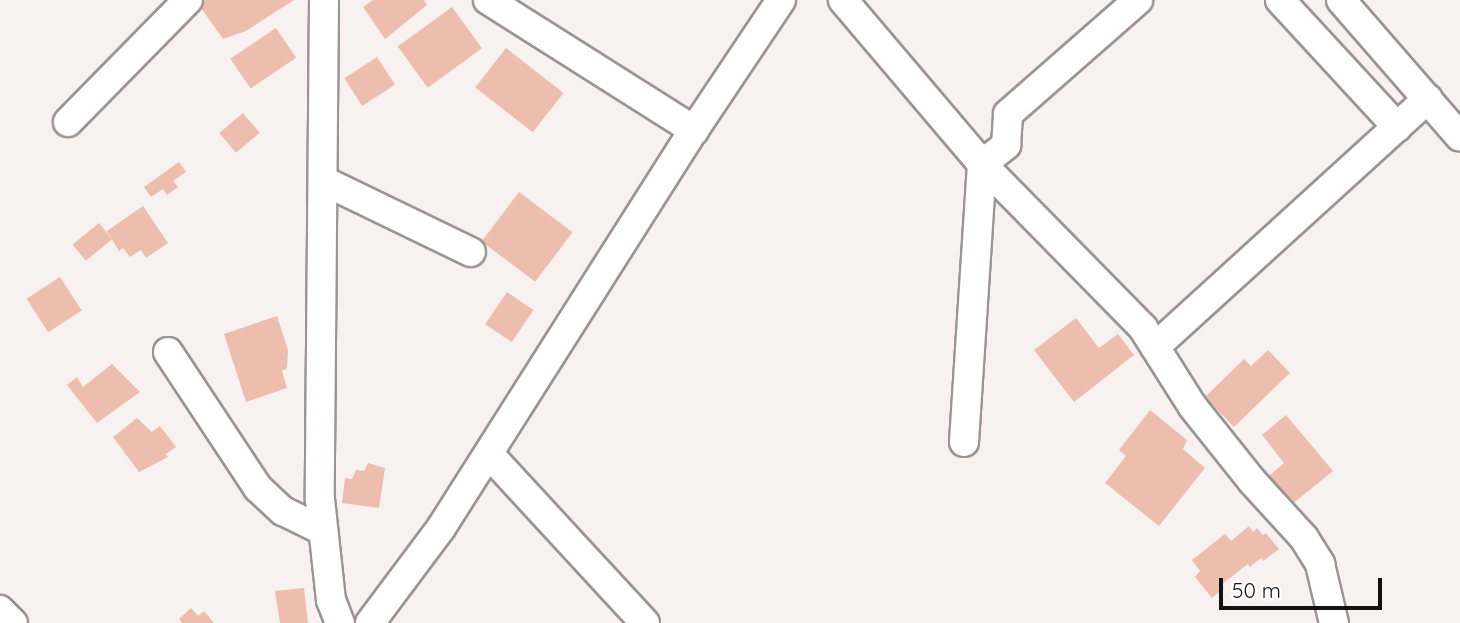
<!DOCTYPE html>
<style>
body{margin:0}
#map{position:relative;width:1460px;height:623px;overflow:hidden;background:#f7f1f0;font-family:Quicksand,sans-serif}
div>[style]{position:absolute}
.building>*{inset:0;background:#edbeae;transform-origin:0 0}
.roads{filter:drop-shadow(2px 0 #9a9594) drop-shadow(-2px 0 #9a9594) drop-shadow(0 2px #9a9594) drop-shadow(0 -2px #9a9594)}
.minor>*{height:28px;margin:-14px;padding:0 14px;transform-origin:14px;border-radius:14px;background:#fff}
span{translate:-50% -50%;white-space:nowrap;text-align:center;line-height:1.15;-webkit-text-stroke:7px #fff;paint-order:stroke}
.scale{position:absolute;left:1219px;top:578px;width:163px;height:32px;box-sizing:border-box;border:4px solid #131111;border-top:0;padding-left:9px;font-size:21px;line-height:24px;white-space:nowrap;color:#131111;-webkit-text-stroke:5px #fff;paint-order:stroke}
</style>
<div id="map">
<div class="building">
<i style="clip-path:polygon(206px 0,294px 0,246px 31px,223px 39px,199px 5px)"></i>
<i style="clip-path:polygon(373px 0,424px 0,427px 5px,385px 39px,363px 7px)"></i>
<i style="left:452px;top:7px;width:51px;height:67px;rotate:54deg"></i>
<i style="left:276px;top:28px;width:36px;height:55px;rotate:56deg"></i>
<i style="left:506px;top:48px;width:73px;height:50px;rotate:38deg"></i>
<i style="left:377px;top:57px;width:33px;height:39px;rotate:57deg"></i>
<i style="left:243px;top:113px;width:26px;height:31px;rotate:50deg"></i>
<i style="clip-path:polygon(179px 162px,186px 172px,173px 181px,178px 187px,167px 195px,163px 189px,151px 197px,144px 187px)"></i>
<i style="left:519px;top:192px;width:67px;height:62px;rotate:37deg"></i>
<i style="clip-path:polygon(143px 206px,168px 243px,146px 258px,141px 250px,130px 257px,123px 248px,119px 251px,107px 231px)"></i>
<i style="left:99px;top:223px;width:21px;height:34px;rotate:51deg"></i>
<i style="left:60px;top:277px;width:40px;height:40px;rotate:57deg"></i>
<i style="left:507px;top:292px;width:32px;height:39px;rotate:34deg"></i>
<i style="clip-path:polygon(277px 316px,288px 350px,287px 368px,282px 371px,287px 388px,246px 402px,224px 334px)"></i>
<i style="clip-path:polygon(1076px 318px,1099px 348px,1118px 334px,1134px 355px,1074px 402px,1034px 350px)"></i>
<i style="clip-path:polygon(1268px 350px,1290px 373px,1234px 427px,1205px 397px,1244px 359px,1251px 366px)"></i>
<i style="clip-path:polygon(112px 364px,140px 392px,97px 423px,67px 385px,77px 377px,83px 387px)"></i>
<i style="clip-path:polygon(1150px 410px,1187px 440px,1183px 449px,1205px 468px,1159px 526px,1105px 483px,1126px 456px,1119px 450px)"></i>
<i style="clip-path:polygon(1286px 415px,1333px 471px,1285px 510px,1262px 482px,1284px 463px,1262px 435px)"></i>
<i style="clip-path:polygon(137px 418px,152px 432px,160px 426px,176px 447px,166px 454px,168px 457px,139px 472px,113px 437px)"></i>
<i style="clip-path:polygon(368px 463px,385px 468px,379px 508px,342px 503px,345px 478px,352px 479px,356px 470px,364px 471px)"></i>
<i style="clip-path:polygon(1249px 526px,1253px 532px,1257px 528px,1263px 535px,1266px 533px,1279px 549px,1263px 561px,1261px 558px,1250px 567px,1248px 564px,1221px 585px,1224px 588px,1212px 598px,1195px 577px,1200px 571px,1192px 560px,1225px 534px,1231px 541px)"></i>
<i style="clip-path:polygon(304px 588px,308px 623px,280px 623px,275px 591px)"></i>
<i style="clip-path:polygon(191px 608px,198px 616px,204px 611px,214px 623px,182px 623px,179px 619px)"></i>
</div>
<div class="roads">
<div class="minor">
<i style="left:324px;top:0;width:499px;rotate:90.5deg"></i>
<i style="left:320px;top:499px;width:102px;rotate:83.8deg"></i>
<i style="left:331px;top:600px;width:25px;rotate:69deg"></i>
<i style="left:488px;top:0;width:244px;rotate:32.3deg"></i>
<i style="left:843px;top:0;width:215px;rotate:49.7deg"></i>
<i style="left:982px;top:164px;width:230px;rotate:45.5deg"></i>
<i style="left:1143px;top:328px;width:93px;rotate:57.7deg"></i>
<i style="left:1193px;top:407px;width:95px;rotate:51.4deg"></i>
<i style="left:1252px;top:481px;width:77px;rotate:47.6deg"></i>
<i style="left:1304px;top:538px;width:31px;rotate:58deg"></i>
<i style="left:1320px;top:564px;width:61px;rotate:76.7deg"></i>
<i style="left:1280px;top:0;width:173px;rotate:47.3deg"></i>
<i style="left:1341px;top:0;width:181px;rotate:49deg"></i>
<i style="left:68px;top:122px;width:171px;rotate:-45.5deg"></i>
<i style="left:324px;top:181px;width:163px;rotate:25.8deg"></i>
<i style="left:1155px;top:347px;width:369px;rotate:-42.3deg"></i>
<i style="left:168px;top:352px;width:163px;rotate:56.5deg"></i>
<i style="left:258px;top:488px;width:34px;rotate:43deg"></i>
<i style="left:283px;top:511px;width:43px;rotate:26deg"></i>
<i style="left:964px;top:442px;width:279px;rotate:-86.3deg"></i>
<i style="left:982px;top:164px;width:31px;rotate:-38deg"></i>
<i style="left:1006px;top:145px;width:31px;rotate:-86deg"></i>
<i style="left:1008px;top:114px;width:173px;rotate:-41.2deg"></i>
<i style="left:489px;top:454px;width:230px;rotate:47.3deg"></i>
<i style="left:0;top:610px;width:18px;rotate:45deg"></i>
<i style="left:370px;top:623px;width:119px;rotate:-53.2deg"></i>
<i style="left:441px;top:528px;width:472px;rotate:-57.6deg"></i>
<i style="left:694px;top:130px;width:156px;rotate:-56.2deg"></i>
</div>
</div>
<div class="scale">50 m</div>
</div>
